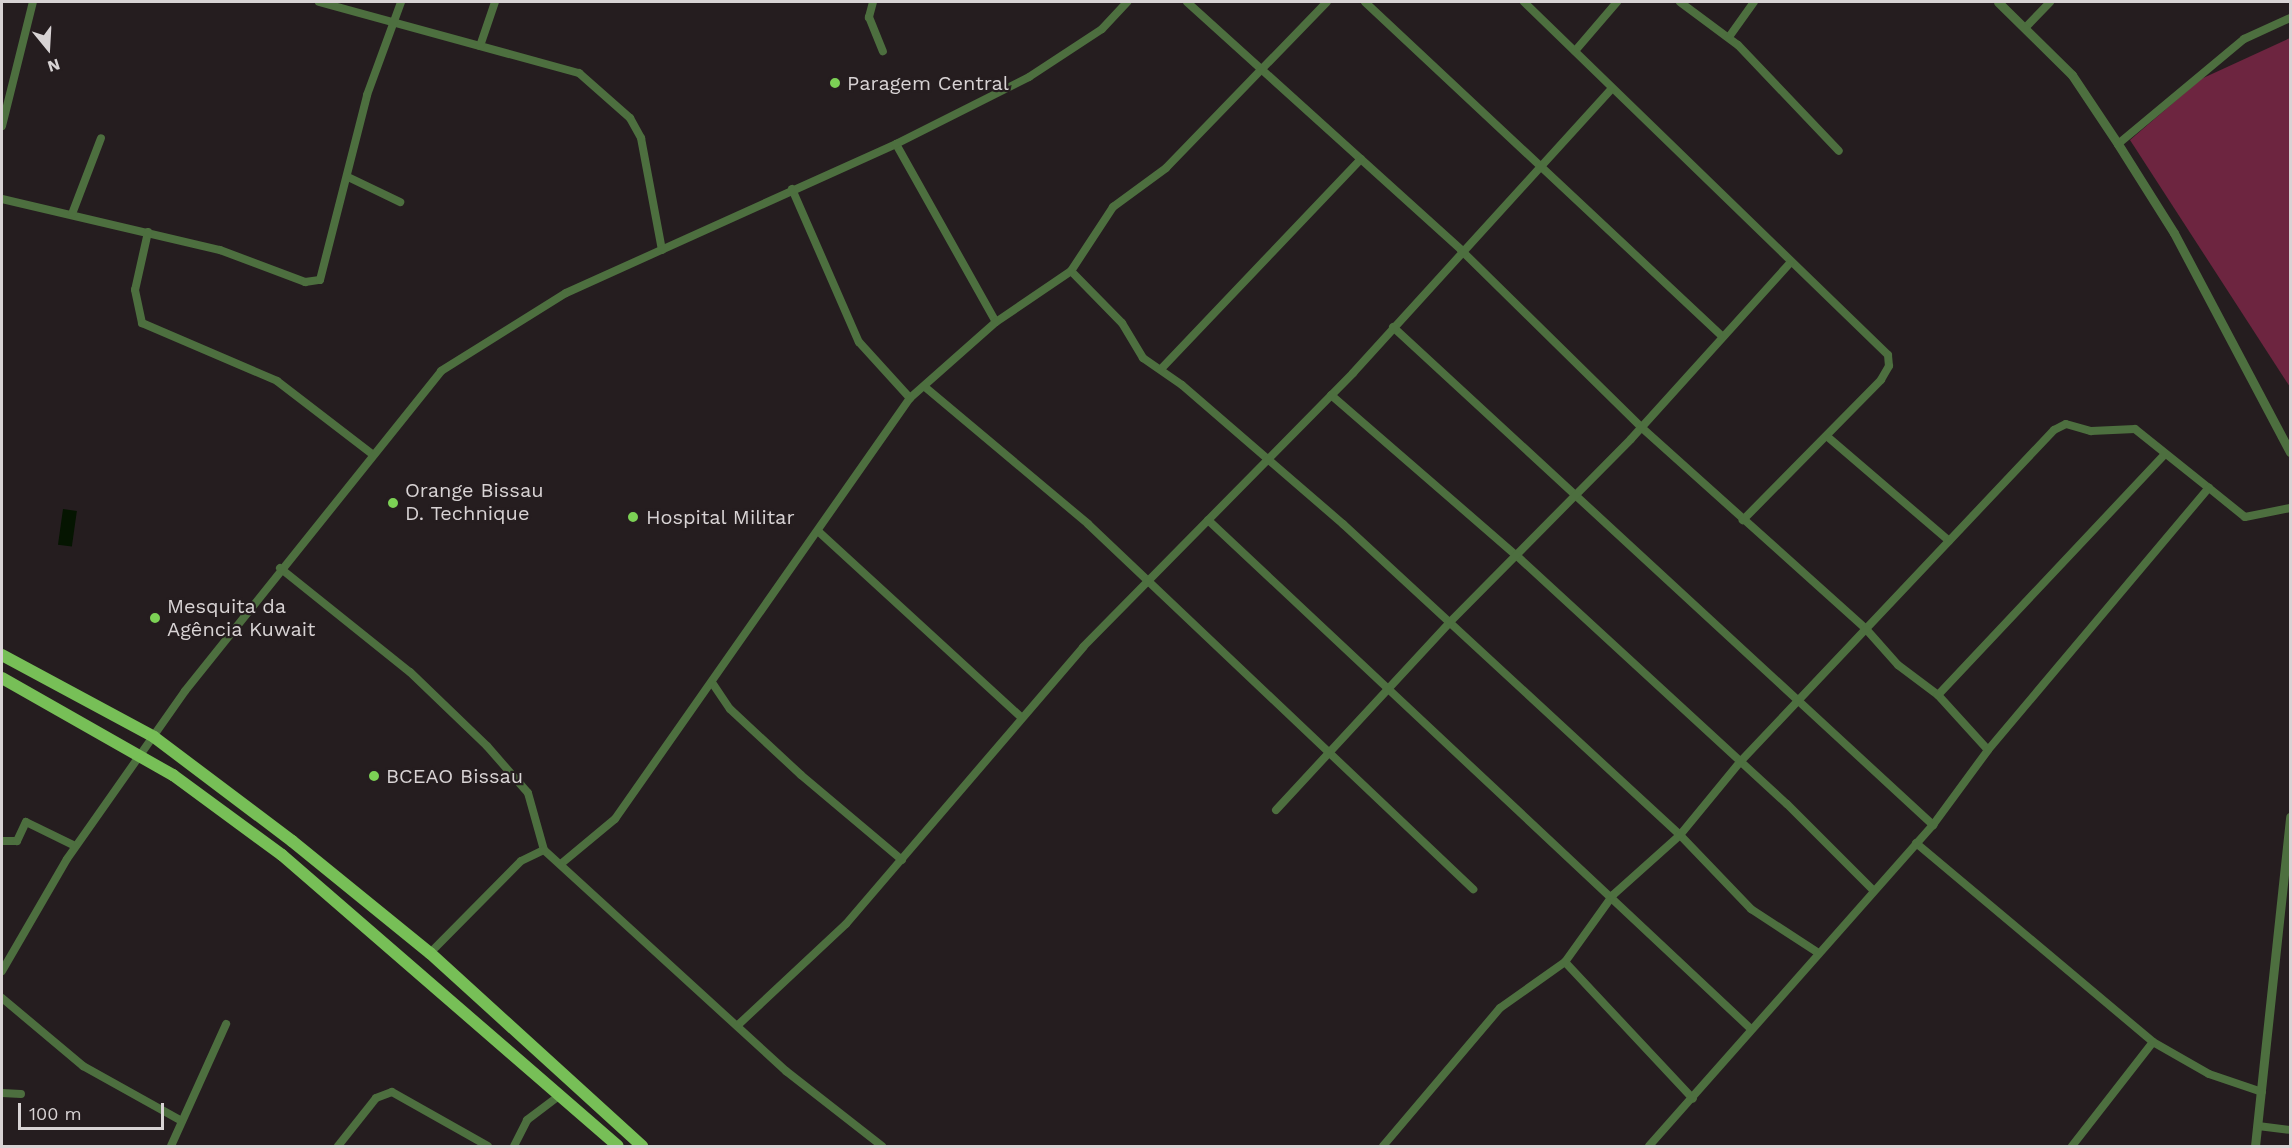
<!DOCTYPE html>
<meta charset="utf-8">
<style>
body{margin:0}
#map{position:relative;width:2292px;height:1148px;overflow:hidden;background:#251d1f;font-family:"Work Sans",sans-serif}
div>[style]{position:absolute}
.green>*{inset:0;background:#6d2540}
.water>*{inset:0;background:#051501;transform-origin:0 0}
.minor>*{height:8px;margin:-4px;padding:0 4px;transform-origin:4px;border-radius:4px;background:#4d6f3f}
.tertiary>*{height:9px;margin:-4.5px;padding:0 4.5px;transform-origin:4.5px;border-radius:4.5px;background:#4d6f3f}
.primary>*{height:12px;margin:-6px;padding:0 6px;transform-origin:6px;border-radius:6px;background:#77bf57}
.dots>*{width:16px;height:16px;translate:-50% -50%;box-sizing:border-box;border:3px solid #251d1f;border-radius:50%}
span{translate:-50% -50%;white-space:nowrap;text-align:center;line-height:1.15;-webkit-text-stroke:4.5px #251d1f;paint-order:stroke}
.poi-label{font-size:20px;color:#d8d3d4}
.left{translate:0 -50%;text-align:left}
.frame{position:absolute;inset:0;border:3px solid #d8d3d4;pointer-events:none}
.north{position:absolute;left:18px;top:18px;width:60px;height:60px;-webkit-text-stroke:4px #251d1f;paint-order:stroke;rotate:162deg;font-size:16px;font-weight:700;line-height:24px;text-align:center;color:#d8d3d4}
.north::after{content:'';display:block;margin:auto;width:21px;height:27px;background:#d8d3d4;clip-path:polygon(50% 0,100% 100%,50% 72%,0 100%)}
.scale{position:absolute;left:18px;top:1103px;width:146px;height:27px;box-sizing:border-box;border:3px solid #d8d3d4;border-top:0;padding-left:8px;font-size:18px;line-height:21px;white-space:nowrap;color:#d8d3d4;-webkit-text-stroke:4px #251d1f;paint-order:stroke}
</style>
<div id="map">
<div class="green">
<i style="clip-path:polygon(2290px 38px,2290px 387px,2130px 140px,2201px 79px)"></i>
</div>
<div class="water">
<i style="left:63px;top:509px;width:14px;height:36px;rotate:8deg"></i>
</div>
<div class="minor">
<i style="left:319px;top:2px;width:270px;rotate:15.3deg"></i>
<i style="left:579px;top:73px;width:68px;rotate:41.4deg"></i>
<i style="left:630px;top:118px;width:23px;rotate:61deg"></i>
<i style="left:641px;top:138px;width:114px;rotate:79.4deg"></i>
<i style="left:873px;top:2px;width:16px;rotate:105deg"></i>
<i style="left:869px;top:17px;width:37px;rotate:68deg"></i>
<i style="left:1187px;top:2px;width:370px;rotate:42.1deg"></i>
<i style="left:1461px;top:250px;width:252px;rotate:44.5deg"></i>
<i style="left:1641px;top:427px;width:302px;rotate:41.9deg"></i>
<i style="left:1866px;top:629px;width:48px;rotate:48.4deg"></i>
<i style="left:1898px;top:665px;width:50px;rotate:36.9deg"></i>
<i style="left:1938px;top:695px;width:74px;rotate:47.7deg"></i>
<i style="left:1365px;top:2px;width:490px;rotate:43.1deg"></i>
<i style="left:1524px;top:2px;width:507px;rotate:44.12deg"></i>
<i style="left:1888px;top:355px;width:11px;rotate:85deg"></i>
<i style="left:1889px;top:366px;width:16px;rotate:120deg"></i>
<i style="left:1881px;top:380px;width:197px;rotate:134.6deg"></i>
<i style="left:1680px;top:2px;width:72px;rotate:36.6deg"></i>
<i style="left:1738px;top:45px;width:146px;rotate:46.4deg"></i>
<i style="left:2027px;top:26px;width:33px;rotate:-46deg"></i>
<i style="left:1729px;top:37px;width:43px;rotate:-54.5deg"></i>
<i style="left:480px;top:46px;width:46px;rotate:-71.2deg"></i>
<i style="left:1575px;top:51px;width:65px;rotate:-49.4deg"></i>
<i style="left:2px;top:126px;width:128px;rotate:-76deg"></i>
<i style="left:896px;top:144px;width:204px;rotate:60.7deg"></i>
<i style="left:2118px;top:144px;width:164px;rotate:-39.8deg"></i>
<i style="left:2244px;top:39px;width:51px;rotate:-24.5deg"></i>
<i style="left:348px;top:177px;width:58px;rotate:25.7deg"></i>
<i style="left:792px;top:189px;width:167px;rotate:66.4deg"></i>
<i style="left:859px;top:342px;width:76px;rotate:47.7deg"></i>
<i style="left:2px;top:199px;width:224px;rotate:13.2deg"></i>
<i style="left:220px;top:250px;width:91px;rotate:20.6deg"></i>
<i style="left:305px;top:282px;width:15px;rotate:-8deg"></i>
<i style="left:320px;top:280px;width:191px;rotate:-75.7deg"></i>
<i style="left:367px;top:95px;width:99px;rotate:-69.9deg"></i>
<i style="left:72px;top:214px;width:81px;rotate:-69.1deg"></i>
<i style="left:148px;top:232px;width:59px;rotate:102.6deg"></i>
<i style="left:135px;top:290px;width:34px;rotate:78deg"></i>
<i style="left:142px;top:323px;width:147px;rotate:23.2deg"></i>
<i style="left:277px;top:381px;width:118px;rotate:37.5deg"></i>
<i style="left:1071px;top:271px;width:73px;rotate:45.6deg"></i>
<i style="left:1122px;top:323px;width:41px;rotate:59deg"></i>
<i style="left:1143px;top:358px;width:47px;rotate:34.7deg"></i>
<i style="left:1182px;top:385px;width:213px;rotate:40.8deg"></i>
<i style="left:1343px;top:524px;width:459px;rotate:42.7deg"></i>
<i style="left:1680px;top:835px;width:103px;rotate:46.2deg"></i>
<i style="left:1751px;top:909px;width:79px;rotate:33.1deg"></i>
<i style="left:1393px;top:327px;width:735px;rotate:42.68deg"></i>
<i style="left:1161px;top:369px;width:290px;rotate:-46.4deg"></i>
<i style="left:925px;top:387px;width:213px;rotate:40deg"></i>
<i style="left:1088px;top:524px;width:531px;rotate:43.47deg"></i>
<i style="left:1331px;top:395px;width:245px;rotate:40.9deg"></i>
<i style="left:1516px;top:555px;width:368px;rotate:42.6deg"></i>
<i style="left:1787px;top:804px;width:122px;rotate:45deg"></i>
<i style="left:1829px;top:438px;width:158px;rotate:40.6deg"></i>
<i style="left:1208px;top:520px;width:744px;rotate:43.15deg"></i>
<i style="left:819px;top:532px;width:275px;rotate:42.5deg"></i>
<i style="left:280px;top:568px;width:166px;rotate:38.7deg"></i>
<i style="left:410px;top:672px;width:107px;rotate:43.9deg"></i>
<i style="left:487px;top:746px;width:62px;rotate:48.9deg"></i>
<i style="left:528px;top:793px;width:59px;rotate:74.3deg"></i>
<i style="left:713px;top:684px;width:30px;rotate:56deg"></i>
<i style="left:730px;top:709px;width:97px;rotate:42.9deg"></i>
<i style="left:801px;top:775px;width:132px;rotate:40.1deg"></i>
<i style="left:1938px;top:695px;width:331px;rotate:-46.7deg"></i>
<i style="left:1276px;top:810px;width:256px;rotate:-47.2deg"></i>
<i style="left:1450px;top:622px;width:257px;rotate:-45.3deg"></i>
<i style="left:1631px;top:439px;width:237px;rotate:-47.9deg"></i>
<i style="left:2px;top:841px;width:15px"></i>
<i style="left:17px;top:841px;width:21px;rotate:-65deg"></i>
<i style="left:26px;top:822px;width:55px;rotate:26.1deg"></i>
<i style="left:1916px;top:843px;width:309px;rotate:40deg"></i>
<i style="left:2153px;top:1042px;width:132px;rotate:127.9deg"></i>
<i style="left:562px;top:863px;width:69px;rotate:-39.7deg"></i>
<i style="left:615px;top:819px;width:514px;rotate:-54.98deg"></i>
<i style="left:910px;top:398px;width:115px;rotate:-41.5deg"></i>
<i style="left:996px;top:322px;width:91px;rotate:-34.2deg"></i>
<i style="left:1071px;top:271px;width:77px;rotate:-56.7deg"></i>
<i style="left:1113px;top:207px;width:66px;rotate:-36.3deg"></i>
<i style="left:1166px;top:168px;width:231px;rotate:-45.9deg"></i>
<i style="left:430px;top:953px;width:129px;rotate:-45.3deg"></i>
<i style="left:521px;top:861px;width:25px;rotate:-26deg"></i>
<i style="left:544px;top:850px;width:328px;rotate:42.4deg"></i>
<i style="left:786px;top:1071px;width:122px;rotate:38deg"></i>
<i style="left:1565px;top:962px;width:187px;rotate:46.9deg"></i>
<i style="left:2px;top:971px;width:129px;rotate:-59.9deg"></i>
<i style="left:67px;top:859px;width:205px;rotate:-54.9deg"></i>
<i style="left:185px;top:691px;width:410px;rotate:-51.3deg"></i>
<i style="left:441px;top:371px;width:147px;rotate:-32deg"></i>
<i style="left:566px;top:293px;width:362px;rotate:-24.3deg"></i>
<i style="left:896px;top:144px;width:149px;rotate:-26.7deg"></i>
<i style="left:1029px;top:77px;width:87px;rotate:-33.3deg"></i>
<i style="left:1102px;top:29px;width:37px;rotate:-47deg"></i>
<i style="left:2px;top:998px;width:106px;rotate:40deg"></i>
<i style="left:83px;top:1066px;width:113px;rotate:29.1deg"></i>
<i style="left:738px;top:1025px;width:148px;rotate:-43.1deg"></i>
<i style="left:846px;top:924px;width:365px;rotate:-49.4deg"></i>
<i style="left:1083px;top:647px;width:385px;rotate:-45.4deg"></i>
<i style="left:1353px;top:373px;width:382px;rotate:-47.7deg"></i>
<i style="left:2153px;top:1042px;width:64px;rotate:29.7deg"></i>
<i style="left:2209px;top:1074px;width:56px;rotate:18.8deg"></i>
<i style="left:2px;top:1093px;width:19px;rotate:3deg"></i>
<i style="left:2258px;top:1126px;width:32px;rotate:7deg"></i>
<i style="left:171px;top:1146px;width:134px;rotate:-65.7deg"></i>
<i style="left:338px;top:1146px;width:61px;rotate:-51.6deg"></i>
<i style="left:376px;top:1098px;width:17px;rotate:-21deg"></i>
<i style="left:392px;top:1092px;width:110px;rotate:29.4deg"></i>
<i style="left:514px;top:1146px;width:29px;rotate:-63deg"></i>
<i style="left:527px;top:1120px;width:40px;rotate:-37deg"></i>
<i style="left:1383px;top:1146px;width:181px;rotate:-49.7deg"></i>
<i style="left:1500px;top:1008px;width:80px;rotate:-35.3deg"></i>
<i style="left:1565px;top:962px;width:82px;rotate:-54.4deg"></i>
<i style="left:1613px;top:895px;width:90px;rotate:-41.8deg"></i>
<i style="left:1680px;top:835px;width:94px;rotate:-50.6deg"></i>
<i style="left:1740px;top:762px;width:457px;rotate:-46.6deg"></i>
<i style="left:2054px;top:430px;width:13px;rotate:-27deg"></i>
<i style="left:2066px;top:424px;width:26px;rotate:16deg"></i>
<i style="left:2091px;top:431px;width:44px;rotate:-2.6deg"></i>
<i style="left:2135px;top:429px;width:95px;rotate:38.6deg"></i>
<i style="left:1649px;top:1146px;width:429px;rotate:-48.5deg"></i>
<i style="left:1933px;top:825px;width:93px;rotate:-53.7deg"></i>
<i style="left:1988px;top:750px;width:343px;rotate:-49.9deg"></i>
<i style="left:2209px;top:488px;width:46px;rotate:38.9deg"></i>
<i style="left:2245px;top:517px;width:46px;rotate:-11.3deg"></i>
</div>
<div class="tertiary">
<i style="left:1998px;top:2px;width:104px;rotate:44.6deg"></i>
<i style="left:2072px;top:75px;width:83px;rotate:56.3deg"></i>
<i style="left:2118px;top:144px;width:105px;rotate:57.8deg"></i>
<i style="left:2174px;top:233px;width:248px;rotate:62.1deg"></i>
<i style="left:2255px;top:1146px;width:331px;rotate:-83.9deg"></i>
</div>
<div class="primary">
<i style="left:2px;top:655px;width:173px;rotate:28.3deg"></i>
<i style="left:154px;top:737px;width:173px;rotate:37deg"></i>
<i style="left:292px;top:841px;width:178px;rotate:39.1deg"></i>
<i style="left:430px;top:953px;width:287px;rotate:42.3deg"></i>
<i style="left:2px;top:678px;width:197px;rotate:29.6deg"></i>
<i style="left:173px;top:775px;width:135px;rotate:36.3deg"></i>
<i style="left:282px;top:855px;width:444px;rotate:40.9deg"></i>
</div>
<div class="dots">
<i style="left:835px;top:83px;background:#7cd155"></i>
<i style="left:393px;top:503px;background:#7cd155"></i>
<i style="left:633px;top:517px;background:#7cd155"></i>
<i style="left:155px;top:618px;background:#7cd155"></i>
<i style="left:374px;top:776px;background:#7cd155"></i>
</div>
<div class="poi-label">
<span class="left" style="left:847px;top:83px">Paragem Central</span>
<span class="left" style="left:405px;top:502px">Orange Bissau<br>D. Technique</span>
<span class="left" style="left:646px;top:517px">Hospital Militar</span>
<span class="left" style="left:167px;top:618px">Mesquita da<br>Agência Kuwait</span>
<span class="left" style="left:386px;top:776px">BCEAO Bissau</span>
</div>
<div class="frame"></div>
<div class="north">N</div>
<div class="scale">100 m</div>
</div>
